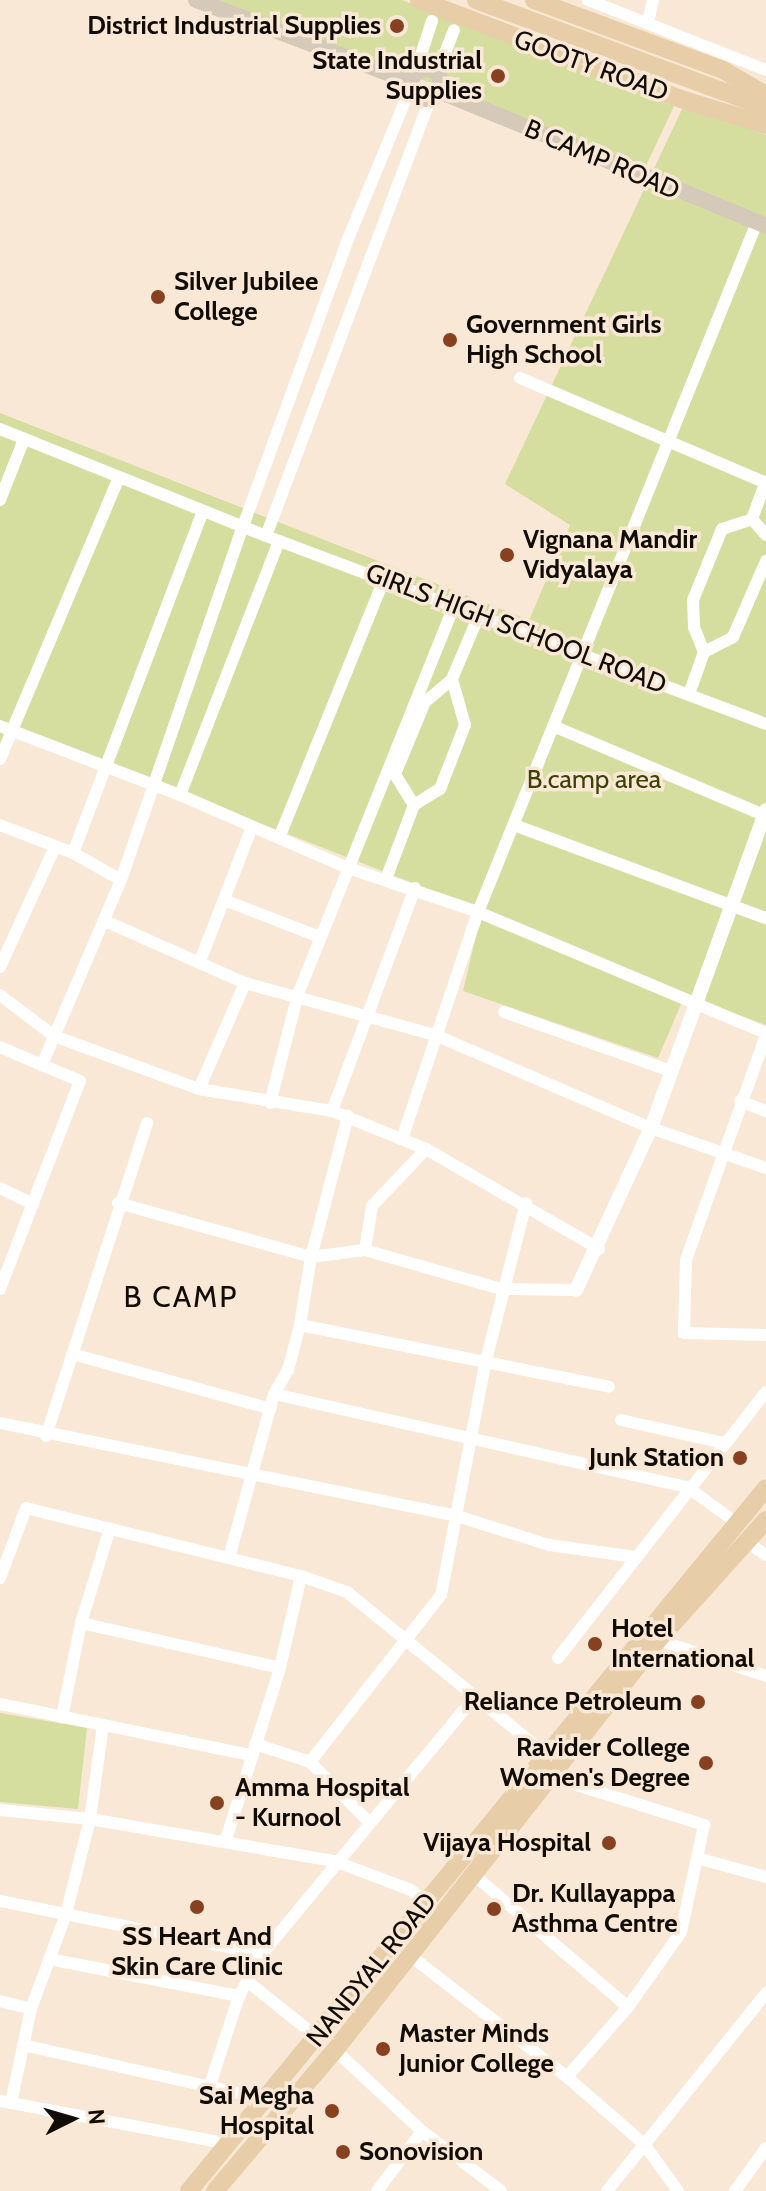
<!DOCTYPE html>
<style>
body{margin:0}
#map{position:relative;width:766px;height:2191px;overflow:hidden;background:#f8e8d5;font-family:Cabin,sans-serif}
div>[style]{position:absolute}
.green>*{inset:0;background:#d5de9f}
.minor>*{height:12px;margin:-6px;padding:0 6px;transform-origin:6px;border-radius:6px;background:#fff}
.tertiary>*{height:14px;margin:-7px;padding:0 7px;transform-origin:7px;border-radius:7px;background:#fff}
.secondary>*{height:16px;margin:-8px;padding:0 8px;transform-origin:8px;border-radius:8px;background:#d5c9b9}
.secondary>.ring{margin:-8px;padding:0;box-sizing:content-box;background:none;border:16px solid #d5c9b9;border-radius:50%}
.primary>*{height:18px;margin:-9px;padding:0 9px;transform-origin:9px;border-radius:9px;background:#e7cea8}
.dots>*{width:22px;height:22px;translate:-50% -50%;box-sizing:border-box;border:4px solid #f8e8d5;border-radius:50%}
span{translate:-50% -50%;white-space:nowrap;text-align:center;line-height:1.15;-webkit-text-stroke:7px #f8e8d5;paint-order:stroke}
.poi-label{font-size:26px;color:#110c06;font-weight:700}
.right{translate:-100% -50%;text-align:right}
.left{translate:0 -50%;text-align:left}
.street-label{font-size:26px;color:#110c06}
.park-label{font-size:26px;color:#3c4204}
.quarter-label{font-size:30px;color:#110c06;letter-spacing:2px}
.north{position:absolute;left:32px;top:2079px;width:80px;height:80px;-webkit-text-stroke:6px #f8e8d5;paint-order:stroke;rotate:85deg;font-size:22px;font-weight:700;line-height:32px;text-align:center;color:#110c06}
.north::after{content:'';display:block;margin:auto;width:28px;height:36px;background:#110c06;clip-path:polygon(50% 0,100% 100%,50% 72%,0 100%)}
</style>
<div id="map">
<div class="green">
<i style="clip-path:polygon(215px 0,402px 0,674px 106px,646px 166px)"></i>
<i style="clip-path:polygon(684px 105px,766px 135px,766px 1025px,685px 995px,658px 1058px,463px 991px,482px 910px,10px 725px,0 746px,0 413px,529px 620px,570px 525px,505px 484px)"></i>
<i style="clip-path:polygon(0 1713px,87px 1728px,78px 1809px,0 1802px)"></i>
</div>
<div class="minor">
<i style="left:588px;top:0;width:191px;rotate:21.5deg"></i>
<i style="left:648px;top:23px;width:24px;rotate:-78deg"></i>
<i style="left:415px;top:73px;width:55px;rotate:-71.9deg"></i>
<i style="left:437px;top:73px;width:46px;rotate:-68.4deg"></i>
<i style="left:520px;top:378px;width:267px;rotate:23.1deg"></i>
<i style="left:0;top:429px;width:287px;rotate:21.9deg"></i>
<i style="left:266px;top:536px;width:534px;rotate:20.61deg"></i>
<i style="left:0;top:500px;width:66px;rotate:-68.5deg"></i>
<i style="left:752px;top:519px;width:40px;rotate:-69.8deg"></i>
<i style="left:752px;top:519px;width:21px;rotate:49deg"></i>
<i style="left:266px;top:536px;width:468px;rotate:-69.4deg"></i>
<i style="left:704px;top:652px;width:33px;rotate:-27deg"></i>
<i style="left:733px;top:637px;width:83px;rotate:-66.5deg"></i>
<i style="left:689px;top:694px;width:45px;rotate:-70.3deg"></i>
<i style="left:704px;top:652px;width:27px;rotate:-112deg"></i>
<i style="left:694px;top:627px;width:27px;rotate:-92deg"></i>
<i style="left:693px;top:600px;width:77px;rotate:-67.8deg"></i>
<i style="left:722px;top:529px;width:32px;rotate:-18deg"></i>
<i style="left:0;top:726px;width:193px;rotate:21deg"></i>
<i style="left:180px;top:795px;width:183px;rotate:23.5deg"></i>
<i style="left:348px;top:868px;width:137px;rotate:18.7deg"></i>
<i style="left:478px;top:912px;width:312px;rotate:22.8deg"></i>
<i style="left:553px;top:726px;width:231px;rotate:22.9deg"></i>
<i style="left:0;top:759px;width:306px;rotate:-67.1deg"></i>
<i style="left:180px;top:795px;width:273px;rotate:-68.7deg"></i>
<i style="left:414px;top:805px;width:36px;rotate:-122deg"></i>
<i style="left:395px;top:774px;width:78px;rotate:-67.4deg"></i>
<i style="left:425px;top:702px;width:35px;rotate:-40deg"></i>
<i style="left:452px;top:679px;width:69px;rotate:-67.1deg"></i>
<i style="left:0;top:825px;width:78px;rotate:21deg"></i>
<i style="left:73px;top:853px;width:55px;rotate:29.4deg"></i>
<i style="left:514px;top:825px;width:269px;rotate:20.3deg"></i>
<i style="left:279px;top:838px;width:279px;rotate:-67.9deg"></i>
<i style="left:73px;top:853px;width:366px;rotate:-69.2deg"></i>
<i style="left:386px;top:879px;width:79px;rotate:-69.3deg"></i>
<i style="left:414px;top:805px;width:31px;rotate:-32deg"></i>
<i style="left:440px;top:789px;width:69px;rotate:-68.7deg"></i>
<i style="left:465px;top:725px;width:48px;rotate:-105.8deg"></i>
<i style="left:224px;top:900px;width:103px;rotate:21.1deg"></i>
<i style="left:105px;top:921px;width:153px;rotate:23.9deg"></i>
<i style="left:245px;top:983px;width:197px;rotate:15.3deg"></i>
<i style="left:435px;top:1035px;width:235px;rotate:23.3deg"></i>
<i style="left:651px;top:1128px;width:122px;rotate:19.2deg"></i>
<i style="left:200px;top:961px;width:144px;rotate:-68.8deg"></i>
<i style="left:0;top:967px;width:130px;rotate:-65.4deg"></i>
<i style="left:0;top:995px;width:68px;rotate:37.2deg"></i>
<i style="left:54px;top:1036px;width:154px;rotate:20.1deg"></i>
<i style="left:199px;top:1089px;width:135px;rotate:9.4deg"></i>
<i style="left:332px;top:1111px;width:101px;rotate:22deg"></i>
<i style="left:426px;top:1149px;width:200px;rotate:30deg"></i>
<i style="left:504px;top:1012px;width:177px;rotate:19.5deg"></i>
<i style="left:766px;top:1035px;width:239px;rotate:109.6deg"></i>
<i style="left:686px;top:1260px;width:73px;rotate:91.6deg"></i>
<i style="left:684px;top:1333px;width:82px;rotate:1.4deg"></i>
<i style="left:0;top:1047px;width:46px;rotate:23.2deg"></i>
<i style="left:199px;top:1089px;width:116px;rotate:-66.5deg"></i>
<i style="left:740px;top:1101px;width:28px;rotate:21deg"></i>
<i style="left:270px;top:1103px;width:113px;rotate:-75.6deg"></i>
<i style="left:298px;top:994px;width:419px;rotate:-68.1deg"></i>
<i style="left:332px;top:1111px;width:238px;rotate:-69.6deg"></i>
<i style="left:402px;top:1139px;width:239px;rotate:-71.5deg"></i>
<i style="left:478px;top:912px;width:744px;rotate:-67.98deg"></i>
<i style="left:0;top:1188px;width:37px;rotate:26deg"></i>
<i style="left:118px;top:1203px;width:200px;rotate:15.6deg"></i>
<i style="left:311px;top:1257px;width:54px;rotate:-7.4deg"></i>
<i style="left:365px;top:1250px;width:141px;rotate:16deg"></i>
<i style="left:501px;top:1289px;width:75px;rotate:0.8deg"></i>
<i style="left:365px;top:1250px;width:45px;rotate:-81deg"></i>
<i style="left:372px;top:1206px;width:79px;rotate:-46.5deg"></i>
<i style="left:0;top:1289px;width:223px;rotate:-69deg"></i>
<i style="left:80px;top:1081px;width:41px;rotate:-157.2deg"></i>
<i style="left:42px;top:1065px;width:201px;rotate:-66.9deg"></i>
<i style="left:121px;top:880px;width:374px;rotate:-71deg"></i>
<i style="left:243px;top:526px;width:306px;rotate:-69.9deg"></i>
<i style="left:348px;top:239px;width:165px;rotate:-67.5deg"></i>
<i style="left:300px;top:1325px;width:315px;rotate:11.3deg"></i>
<i style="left:72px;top:1354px;width:206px;rotate:15.4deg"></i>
<i style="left:274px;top:1394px;width:423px;rotate:12.7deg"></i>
<i style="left:687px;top:1487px;width:62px;rotate:35.8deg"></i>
<i style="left:621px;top:1420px;width:106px;rotate:12.6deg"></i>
<i style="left:0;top:1423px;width:466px;rotate:11.5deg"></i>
<i style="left:457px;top:1516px;width:96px;rotate:17.5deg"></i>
<i style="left:549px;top:1545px;width:87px;rotate:7.9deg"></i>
<i style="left:46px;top:1436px;width:329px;rotate:-72.1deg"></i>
<i style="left:748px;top:1543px;width:22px;rotate:34deg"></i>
<i style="left:229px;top:1558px;width:170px;rotate:-74.7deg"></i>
<i style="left:274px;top:1394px;width:28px;rotate:-60deg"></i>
<i style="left:288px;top:1370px;width:47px;rotate:-75.1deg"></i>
<i style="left:300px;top:1325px;width:69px;rotate:-80.8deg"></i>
<i style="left:311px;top:1257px;width:146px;rotate:-75.3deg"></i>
<i style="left:301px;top:1576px;width:49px;rotate:19.2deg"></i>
<i style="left:347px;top:1592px;width:258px;rotate:39.2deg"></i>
<i style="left:0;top:1578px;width:75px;rotate:-69.6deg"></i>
<i style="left:26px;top:1508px;width:283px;rotate:13.9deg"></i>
<i style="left:301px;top:1576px;width:94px;rotate:102.9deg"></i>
<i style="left:280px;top:1668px;width:182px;rotate:107.5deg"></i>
<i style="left:81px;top:1623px;width:204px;rotate:12.7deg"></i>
<i style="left:658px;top:1640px;width:114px;rotate:18.4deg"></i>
<i style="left:558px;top:1658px;width:338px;rotate:-52deg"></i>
<i style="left:0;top:1704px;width:256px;rotate:11.5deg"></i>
<i style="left:62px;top:1717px;width:96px;rotate:-78.6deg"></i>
<i style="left:81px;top:1623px;width:99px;rotate:-73deg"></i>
<i style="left:255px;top:1744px;width:58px;rotate:18.1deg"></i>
<i style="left:310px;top:1762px;width:84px;rotate:45.5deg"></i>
<i style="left:310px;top:1762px;width:212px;rotate:-51.9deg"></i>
<i style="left:441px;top:1595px;width:239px;rotate:-79.2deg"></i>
<i style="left:486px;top:1360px;width:162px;rotate:-75.7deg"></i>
<i style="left:548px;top:1776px;width:164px;rotate:17.4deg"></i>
<i style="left:704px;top:1825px;width:109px;rotate:102.1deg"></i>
<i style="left:681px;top:1932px;width:92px;rotate:125.2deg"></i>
<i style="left:628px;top:2007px;width:93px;rotate:131.1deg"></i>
<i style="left:0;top:1810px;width:90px;rotate:5.7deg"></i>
<i style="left:90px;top:1819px;width:248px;rotate:9.8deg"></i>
<i style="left:334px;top:1861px;width:80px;rotate:20.5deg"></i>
<i style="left:409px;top:1889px;width:26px;rotate:37deg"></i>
<i style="left:697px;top:1858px;width:72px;rotate:15.4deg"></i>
<i style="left:474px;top:1875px;width:203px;rotate:40.6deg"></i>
<i style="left:0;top:1901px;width:267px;rotate:11.4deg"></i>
<i style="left:408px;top:1954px;width:201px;rotate:37.7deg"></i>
<i style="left:567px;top:2077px;width:102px;rotate:41deg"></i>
<i style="left:644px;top:2144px;width:58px;rotate:54.1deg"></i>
<i style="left:49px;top:1959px;width:194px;rotate:11deg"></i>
<i style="left:247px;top:1981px;width:90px;rotate:38.7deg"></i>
<i style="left:0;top:2001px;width:32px;rotate:14deg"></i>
<i style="left:23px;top:2045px;width:248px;rotate:12.6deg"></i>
<i style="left:335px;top:2050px;width:119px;rotate:43deg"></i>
<i style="left:422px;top:2131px;width:99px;rotate:37.2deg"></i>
<i style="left:210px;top:2085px;width:94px;rotate:-72deg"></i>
<i style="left:239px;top:1996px;width:48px;rotate:-61.3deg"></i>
<i style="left:262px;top:1954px;width:331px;rotate:-50.4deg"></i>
<i style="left:0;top:2101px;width:233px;rotate:10.6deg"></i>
<i style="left:11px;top:2103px;width:96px;rotate:-78deg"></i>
<i style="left:31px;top:2009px;width:101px;rotate:-69.8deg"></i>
<i style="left:66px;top:1914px;width:98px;rotate:-75.8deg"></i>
<i style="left:90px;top:1819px;width:95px;rotate:-82.1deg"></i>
<i style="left:377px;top:2191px;width:75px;rotate:-53.1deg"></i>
<i style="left:607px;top:2191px;width:254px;rotate:-51.2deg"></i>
<i style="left:735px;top:2191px;width:53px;rotate:-54.2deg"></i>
</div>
<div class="tertiary">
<i style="left:576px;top:1290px;width:179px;rotate:-65.2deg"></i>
<i style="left:651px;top:1128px;width:338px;rotate:-70.1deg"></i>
</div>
<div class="secondary">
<i style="left:196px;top:0;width:230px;rotate:20.9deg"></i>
<i class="ring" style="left:411px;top:69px;width:14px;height:14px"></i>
<i style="left:439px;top:91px;width:354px;rotate:22.4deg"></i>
</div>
<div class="primary">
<i style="left:419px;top:0;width:280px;rotate:20.7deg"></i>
<i style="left:681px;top:99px;width:89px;rotate:17deg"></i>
<i style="left:476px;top:0;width:309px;rotate:20.3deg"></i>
<i style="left:534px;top:0;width:202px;rotate:20.3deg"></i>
<i style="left:723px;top:70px;width:50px;rotate:30.2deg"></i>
<i style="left:189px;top:2191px;width:909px;rotate:-50.62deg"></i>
<i style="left:215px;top:2191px;width:185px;rotate:-49.6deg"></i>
<i style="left:335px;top:2050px;width:522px;rotate:-51.77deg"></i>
<i style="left:658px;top:1640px;width:161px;rotate:-48deg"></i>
</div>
<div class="dots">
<i style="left:397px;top:26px;background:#884120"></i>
<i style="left:498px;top:76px;background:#884120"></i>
<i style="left:158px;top:297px;background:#884120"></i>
<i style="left:450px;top:340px;background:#884120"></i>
<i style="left:507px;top:555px;background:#884120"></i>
<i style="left:740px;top:1458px;background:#884120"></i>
<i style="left:595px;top:1644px;background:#884120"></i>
<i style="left:698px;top:1702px;background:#884120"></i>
<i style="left:706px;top:1763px;background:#884120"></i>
<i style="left:217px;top:1803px;background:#884120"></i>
<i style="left:609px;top:1843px;background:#884120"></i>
<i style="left:197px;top:1907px;background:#884120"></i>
<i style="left:494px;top:1909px;background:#884120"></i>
<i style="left:383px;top:2049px;background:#884120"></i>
<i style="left:332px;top:2111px;background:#884120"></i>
<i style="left:343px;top:2152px;background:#884120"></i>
</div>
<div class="poi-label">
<span class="right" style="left:381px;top:26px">District Industrial Supplies</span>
<span class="right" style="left:482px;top:76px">State Industrial<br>Supplies</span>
<span class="left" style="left:174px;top:297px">Silver Jubilee<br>College</span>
<span class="left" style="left:466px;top:340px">Government Girls<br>High School</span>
<span class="left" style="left:523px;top:555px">Vignana Mandir<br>Vidyalaya</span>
<span class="right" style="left:724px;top:1458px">Junk Station</span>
<span class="left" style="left:611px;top:1644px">Hotel<br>International</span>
<span class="right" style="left:682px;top:1702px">Reliance Petroleum</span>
<span class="right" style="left:690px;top:1763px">Ravider College<br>Women's Degree</span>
<span class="left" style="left:235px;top:1803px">Amma Hospital<br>- Kurnool</span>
<span class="right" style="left:591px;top:1843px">Vijaya Hospital</span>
<span class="left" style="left:512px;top:1909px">Dr. Kullayappa<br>Asthma Centre</span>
<span style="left:197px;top:1952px">SS Heart And<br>Skin Care Clinic</span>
<span class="left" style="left:399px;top:2049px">Master Minds<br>Junior College</span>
<span class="right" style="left:314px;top:2111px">Sai Megha<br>Hospital</span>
<span class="left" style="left:359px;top:2152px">Sonovision</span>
</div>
<div class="street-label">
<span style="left:591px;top:66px;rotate:20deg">GOOTY ROAD</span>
<span style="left:602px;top:160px;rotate:23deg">B CAMP ROAD</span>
<span style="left:516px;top:629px;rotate:21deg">GIRLS HIGH SCHOOL ROAD</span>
<span style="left:372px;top:1970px;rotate:-51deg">NANDYAL ROAD</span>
</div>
<div class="park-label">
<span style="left:594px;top:780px">B.camp area</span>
</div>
<div class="quarter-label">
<span style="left:181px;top:1297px">B CAMP</span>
</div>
<div class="north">N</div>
</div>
